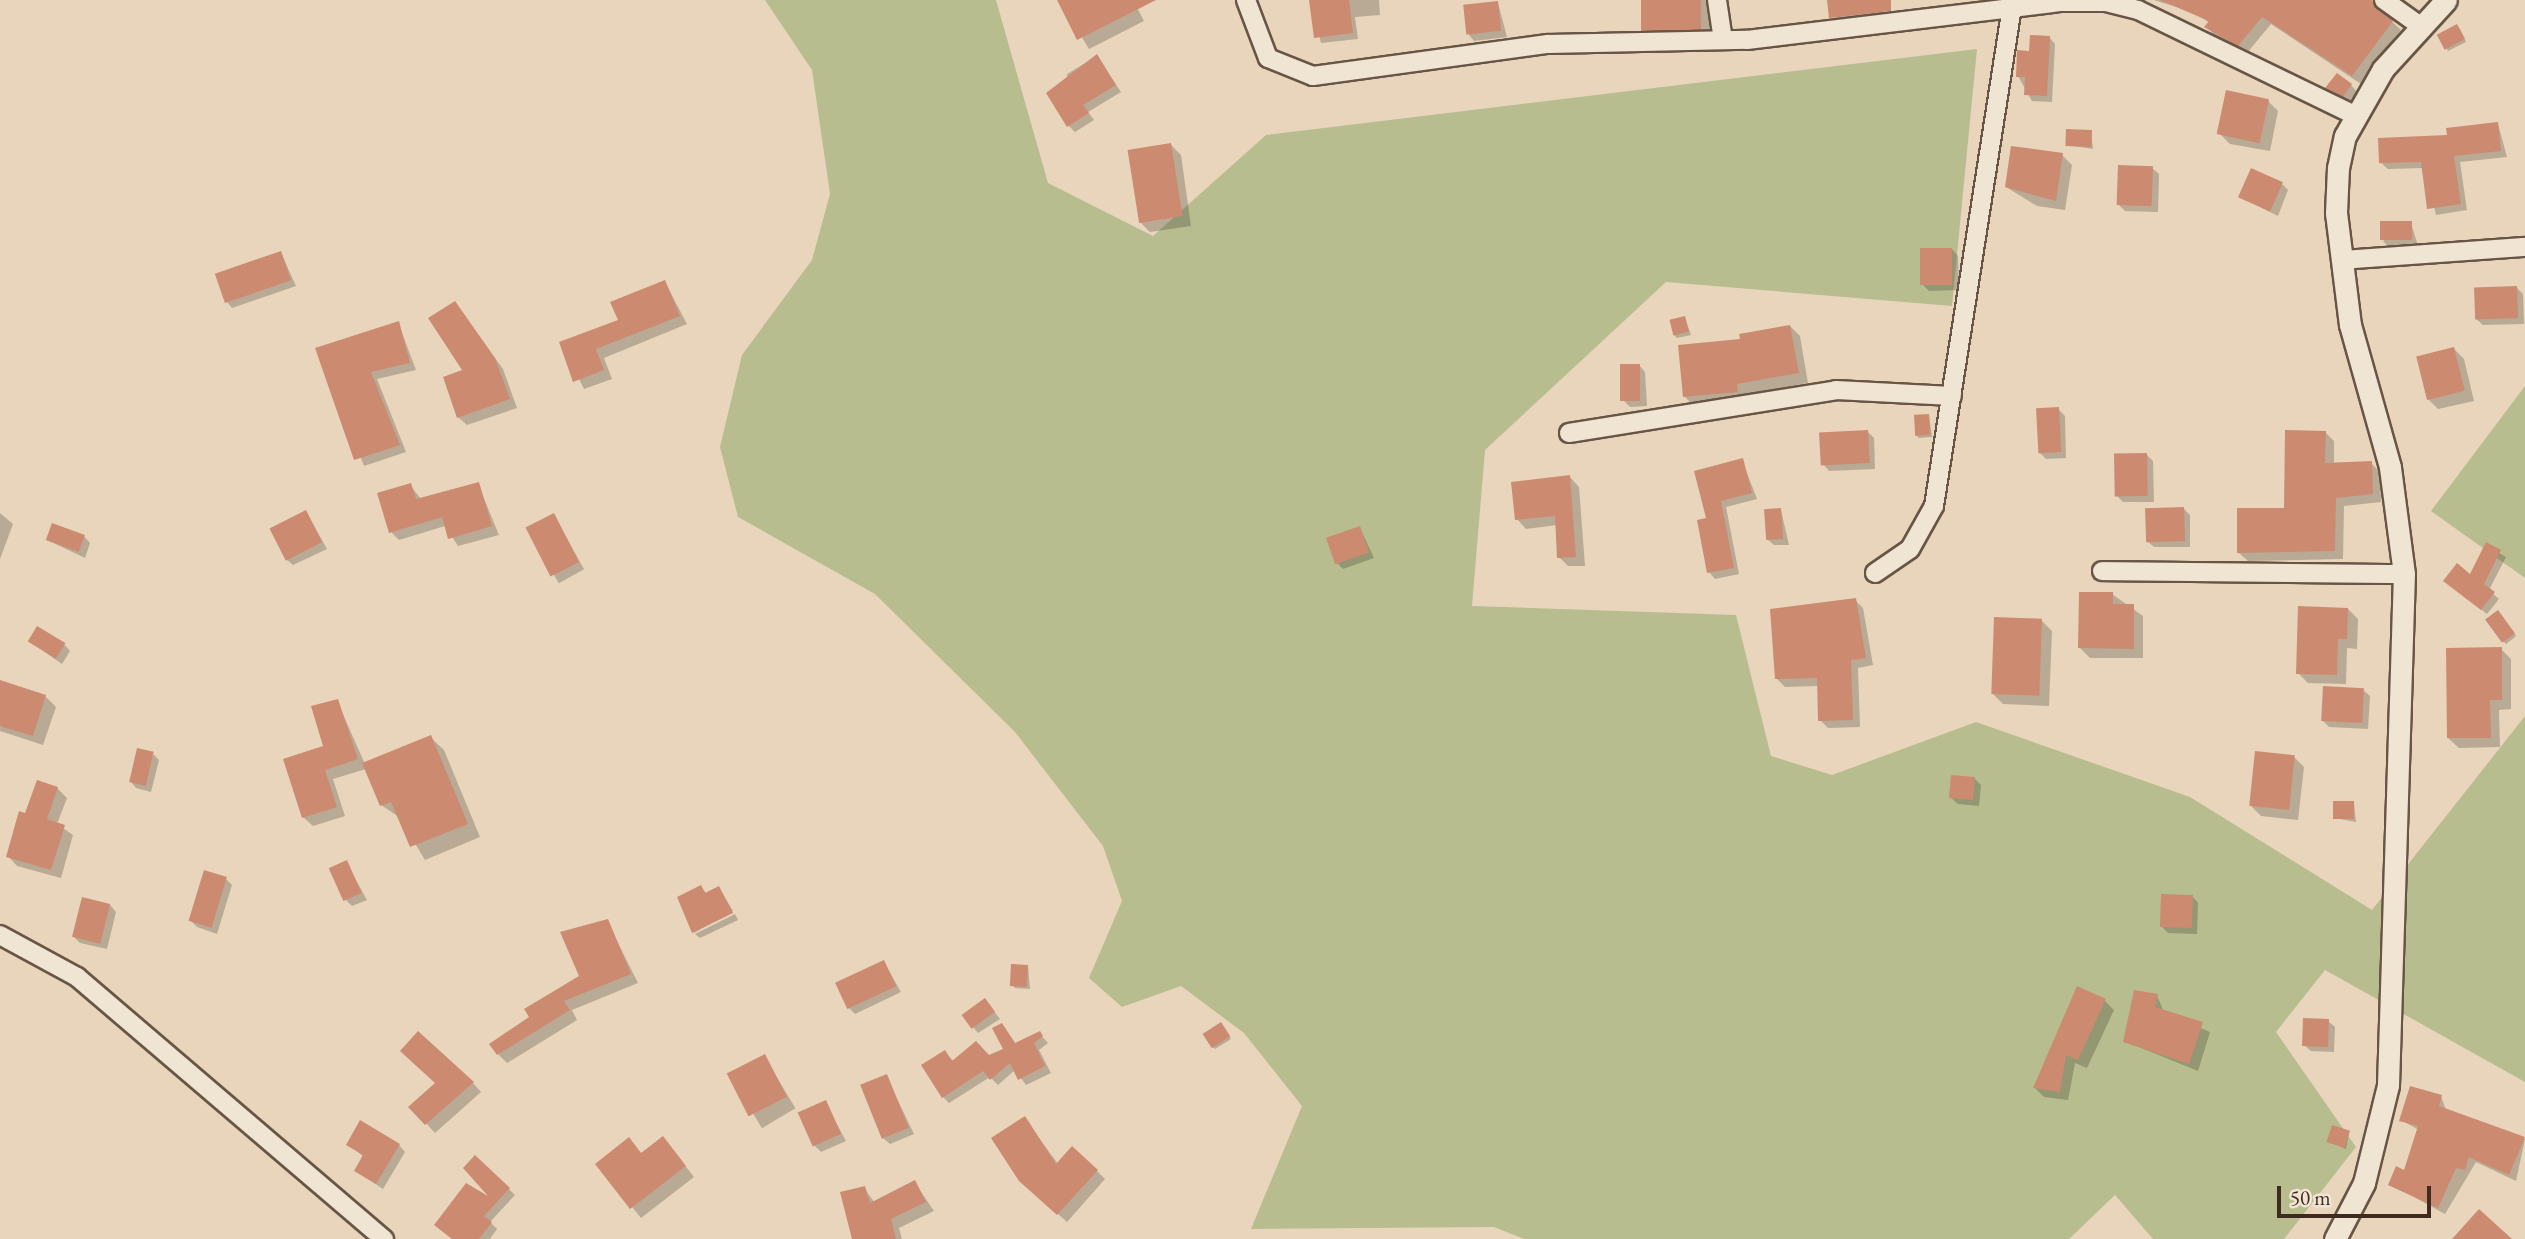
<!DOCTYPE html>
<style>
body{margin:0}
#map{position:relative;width:2525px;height:1239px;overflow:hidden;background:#e8d5bb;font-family:"EB Garamond",serif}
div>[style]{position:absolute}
.green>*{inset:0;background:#b8bd8f}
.shadow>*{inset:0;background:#0003;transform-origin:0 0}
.building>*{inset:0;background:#cc8a71;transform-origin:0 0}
.roads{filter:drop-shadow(2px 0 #685545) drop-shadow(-2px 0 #685545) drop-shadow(0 2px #685545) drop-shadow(0 -2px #685545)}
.minor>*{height:18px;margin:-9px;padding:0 9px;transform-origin:9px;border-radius:9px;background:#f0e4d3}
.tertiary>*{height:21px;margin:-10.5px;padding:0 10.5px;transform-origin:10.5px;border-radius:10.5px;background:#f0e4d3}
span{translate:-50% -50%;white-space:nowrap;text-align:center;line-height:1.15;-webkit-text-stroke:7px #f0e4d3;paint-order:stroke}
.scale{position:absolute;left:2277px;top:1186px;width:154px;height:32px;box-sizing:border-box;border:4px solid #3e2a1e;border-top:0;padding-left:9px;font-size:21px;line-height:24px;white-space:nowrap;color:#3e2a1e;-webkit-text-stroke:5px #f0e4d3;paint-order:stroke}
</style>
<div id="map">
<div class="green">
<i style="clip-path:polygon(765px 0,996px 0,1048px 183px,1153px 236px,1266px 135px,1977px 49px,1952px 306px,1666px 282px,1485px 450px,1472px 606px,1736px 615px,1771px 756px,1832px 775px,1976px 722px,2190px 797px,2372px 910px,2525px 716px,2525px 1082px,2325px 970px,2276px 1032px,2356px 1147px,2284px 1239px,2153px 1239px,2115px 1195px,2069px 1239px,1524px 1239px,1494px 1227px,1251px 1229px,1302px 1106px,1244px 1033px,1181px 986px,1122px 1007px,1089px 978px,1122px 901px,1103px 846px,1015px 732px,875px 594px,738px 517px,720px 447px,742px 355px,812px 260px,830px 194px,812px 70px)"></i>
<i style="clip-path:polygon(2525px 386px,2525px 578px,2431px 511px)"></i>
</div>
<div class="shadow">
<i style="clip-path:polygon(1059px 0,1133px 0,1144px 21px,1089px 49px)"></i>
<i style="clip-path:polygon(1311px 0,1379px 0,1380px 15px,1355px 17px,1358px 39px,1321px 43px)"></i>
<i style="clip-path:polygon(1645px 0,1709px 0,1710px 38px,1652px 39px,1644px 30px)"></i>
<i style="clip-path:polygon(1829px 0,1881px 0,1882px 19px,1837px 24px)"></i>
<i style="clip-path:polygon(2154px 0,2369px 0,2401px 30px,2361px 84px,2271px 24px,2247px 53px,2220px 40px,2206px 27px,2210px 23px,2192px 12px)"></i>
<i style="clip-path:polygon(1498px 3px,1507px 37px,1474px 41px,1468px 34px)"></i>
<i style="clip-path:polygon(2460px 29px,2466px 42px,2448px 51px,2439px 35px)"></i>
<i style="clip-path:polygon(2049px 37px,2055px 44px,2052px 102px,2032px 101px,2018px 76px)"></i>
<i style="clip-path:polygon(1097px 56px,1121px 92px,1088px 112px,1094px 120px,1075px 132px,1069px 126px,1067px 74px)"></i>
<i style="clip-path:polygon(2351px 85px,2357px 92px,2350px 102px,2328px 88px)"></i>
<i style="clip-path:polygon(2268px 101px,2278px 111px,2270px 151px,2230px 144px,2220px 134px)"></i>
<i style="clip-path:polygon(2498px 124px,2507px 157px,2460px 162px,2467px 210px,2436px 215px,2424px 168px,2388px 169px,2381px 163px)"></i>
<i style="clip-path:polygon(2091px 132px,2093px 149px,2067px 145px)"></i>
<i style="clip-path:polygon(1171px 145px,1181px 155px,1191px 226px,1150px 232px,1140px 222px)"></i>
<i style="clip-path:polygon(2062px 155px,2072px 165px,2065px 210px,2037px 206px,2006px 187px)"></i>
<i style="clip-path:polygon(2152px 168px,2159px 174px,2158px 212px,2125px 211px,2119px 205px)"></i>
<i style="clip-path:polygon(2282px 184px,2288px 190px,2278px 216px,2240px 197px)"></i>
<i style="clip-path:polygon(2411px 223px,2418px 246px,2389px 247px,2383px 241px)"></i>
<i style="clip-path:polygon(1952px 249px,1958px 256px,1959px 290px,1929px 291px,1922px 284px)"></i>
<i style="clip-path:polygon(281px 253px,296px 286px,232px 308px,226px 301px)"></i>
<i style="clip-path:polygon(665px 282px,687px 324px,604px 358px,612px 379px,584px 389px,561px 343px,620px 321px)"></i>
<i style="clip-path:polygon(2517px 288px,2523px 294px,2524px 324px,2483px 325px,2476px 319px)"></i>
<i style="clip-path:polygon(455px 303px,503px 369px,517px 408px,467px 425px,458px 417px,464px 371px)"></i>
<i style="clip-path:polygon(1685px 318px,1691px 335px,1677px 338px,1674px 335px)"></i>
<i style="clip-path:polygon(399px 325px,416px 370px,377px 379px,406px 452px,364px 466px,318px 349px)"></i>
<i style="clip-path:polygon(1790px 326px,1800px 336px,1808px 383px,1746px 394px,1747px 401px,1695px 407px,1685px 397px,1742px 341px)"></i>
<i style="clip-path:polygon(2454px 349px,2464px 359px,2474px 401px,2438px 409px,2428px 399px)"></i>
<i style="clip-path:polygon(1639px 365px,1645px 372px,1647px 406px,1630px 407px,1623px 400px)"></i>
<i style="clip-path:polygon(2058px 409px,2065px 416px,2066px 458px,2046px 459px,2039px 452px)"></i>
<i style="clip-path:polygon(1929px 416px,1932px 437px,1919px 438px,1916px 435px)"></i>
<i style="clip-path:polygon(1867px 431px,1874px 438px,1875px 469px,1829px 471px,1823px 464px)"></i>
<i style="clip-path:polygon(2325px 432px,2334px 441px,2334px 465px,2371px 463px,2380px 472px,2381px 502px,2344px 506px,2343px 559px,2248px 561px,2239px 553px,2286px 509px)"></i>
<i style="clip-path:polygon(2146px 454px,2153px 461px,2154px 502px,2123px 502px,2117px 496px)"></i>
<i style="clip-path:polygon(1742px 460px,1757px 499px,1726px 507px,1739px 574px,1715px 579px,1709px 572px,1708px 519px)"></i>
<i style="clip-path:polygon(1570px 477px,1579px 487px,1585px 566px,1568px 566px,1559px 557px,1557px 525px,1526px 529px,1517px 519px)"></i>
<i style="clip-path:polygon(478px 484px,499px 535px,458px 546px,445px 526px,399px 540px,391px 532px,410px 485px,421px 499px)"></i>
<i style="clip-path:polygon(2184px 509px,2190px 515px,2190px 547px,2154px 547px,2147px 541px)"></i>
<i style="clip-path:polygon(1781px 510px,1789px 545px,1774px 545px,1767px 539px)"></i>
<i style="clip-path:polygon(306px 512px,327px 549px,293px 565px,286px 559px)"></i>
<i style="clip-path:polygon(0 513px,13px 524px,0 559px)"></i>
<i style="left:554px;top:515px;width:62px;height:29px;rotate:61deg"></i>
<i style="clip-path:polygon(1360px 528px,1374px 558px,1343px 569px,1336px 562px)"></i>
<i style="clip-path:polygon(84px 536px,90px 543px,85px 558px,47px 540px)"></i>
<i style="clip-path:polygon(2486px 545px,2506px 557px,2489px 590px,2499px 599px,2487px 614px,2451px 586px,2471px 576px)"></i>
<i style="clip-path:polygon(2112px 594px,2143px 616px,2143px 658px,2090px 658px,2080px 648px)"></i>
<i style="clip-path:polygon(1855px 600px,1863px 608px,1873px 665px,1858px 668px,1860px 727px,1828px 728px,1820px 720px,1819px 686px,1785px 687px,1777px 679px)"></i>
<i style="clip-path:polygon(2348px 609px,2358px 619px,2357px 649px,2347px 648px,2346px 684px,2308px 683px,2298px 673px)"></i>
<i style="clip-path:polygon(2500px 615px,2516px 636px,2506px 644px,2503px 641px)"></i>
<i style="clip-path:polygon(2042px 621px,2052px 631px,2049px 706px,2003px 704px,1993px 694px)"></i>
<i style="clip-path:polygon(30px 642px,64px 644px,70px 651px,62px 664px)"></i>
<i style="clip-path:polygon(2501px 649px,2511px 659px,2511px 709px,2499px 710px,2500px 747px,2459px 748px,2448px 738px)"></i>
<i style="clip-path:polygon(2px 682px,46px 697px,56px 707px,43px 745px,0 731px)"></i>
<i style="clip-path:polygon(2363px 690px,2370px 696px,2368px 729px,2329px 727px,2323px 721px)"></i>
<i style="clip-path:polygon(337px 701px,365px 764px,430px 737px,444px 750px,480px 837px,425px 860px,399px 817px,381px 805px,366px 769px,333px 779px,345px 816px,313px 826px,303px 817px)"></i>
<i style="clip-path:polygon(153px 754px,159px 760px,151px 792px,136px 788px,130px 781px)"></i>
<i style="clip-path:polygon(2294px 757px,2304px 767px,2298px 820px,2261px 816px,2251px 806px)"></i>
<i style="clip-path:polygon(1974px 778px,1981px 785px,1979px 806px,1958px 804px,1951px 798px)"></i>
<i style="clip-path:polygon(57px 788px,67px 798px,57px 824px,73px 835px,61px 878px,17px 866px,8px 856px,27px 815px)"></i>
<i style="clip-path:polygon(2354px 803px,2356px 822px,2334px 818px)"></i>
<i style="clip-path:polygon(346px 862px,367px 900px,352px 906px,346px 900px)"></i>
<i style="clip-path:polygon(226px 879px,232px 885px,217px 934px,197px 927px,191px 921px)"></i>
<i style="clip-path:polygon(701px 887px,707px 894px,719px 888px,733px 911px,694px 933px,680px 898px)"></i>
<i style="clip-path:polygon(2192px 896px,2198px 903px,2197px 934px,2168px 933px,2162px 927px)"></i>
<i style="clip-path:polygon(110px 905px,116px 912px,107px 949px,80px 943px,74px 937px)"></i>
<i style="clip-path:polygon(735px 914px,738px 920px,700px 938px,695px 934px)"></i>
<i style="clip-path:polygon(607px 921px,638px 983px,572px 1010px,577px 1020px,507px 1063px,498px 1054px,581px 977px)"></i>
<i style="clip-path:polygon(884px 962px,901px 992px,855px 1014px,849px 1008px)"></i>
<i style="clip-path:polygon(1028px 966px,1030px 989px,1015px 988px,1013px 986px)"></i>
<i style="clip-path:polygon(2157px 996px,2164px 1012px,2210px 1032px,2198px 1071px,2124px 1041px)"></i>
<i style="clip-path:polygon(985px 1000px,1000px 1019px,978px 1033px,963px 1015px)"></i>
<i style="clip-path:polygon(2105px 1001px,2114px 1010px,2087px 1068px,2075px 1063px,2068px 1100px,2044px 1097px,2035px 1088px)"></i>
<i style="clip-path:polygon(2328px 1021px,2335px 1027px,2334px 1052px,2311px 1051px,2304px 1045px)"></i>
<i style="clip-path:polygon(1001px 1025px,1016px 1044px,1039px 1033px,1048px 1043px,1039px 1050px,1051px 1073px,1026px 1085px,1015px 1070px,998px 1085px,990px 1077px,949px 1103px,943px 1097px,945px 1052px,954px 1062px,989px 1057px,1005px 1050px)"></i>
<i style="clip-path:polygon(1224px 1027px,1231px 1039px,1215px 1049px,1213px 1047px)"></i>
<i style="left:764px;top:1056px;width:61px;height:39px;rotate:59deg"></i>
<i style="clip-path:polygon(886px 1076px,914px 1134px,890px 1144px,883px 1138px)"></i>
<i style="clip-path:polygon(437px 1083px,473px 1083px,481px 1092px,435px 1133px,411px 1107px)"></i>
<i style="clip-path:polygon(2441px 1096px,2446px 1110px,2525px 1139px,2516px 1181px,2476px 1162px,2445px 1214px,2390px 1184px,2405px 1173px,2419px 1130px,2401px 1120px)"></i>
<i style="clip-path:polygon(825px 1102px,846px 1141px,821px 1152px,815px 1146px)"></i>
<i style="clip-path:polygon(1025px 1119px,1058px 1164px,1097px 1171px,1105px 1179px,1067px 1222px,1030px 1189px)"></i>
<i style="clip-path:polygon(2349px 1133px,2346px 1149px,2328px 1141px)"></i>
<i style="clip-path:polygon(629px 1140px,642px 1154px,672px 1149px,694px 1177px,641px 1218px,597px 1164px)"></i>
<i style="clip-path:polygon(348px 1144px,399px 1145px,405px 1152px,383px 1189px,356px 1171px,364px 1157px)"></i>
<i style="clip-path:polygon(475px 1157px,515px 1195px,490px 1222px,497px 1229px,490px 1239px,453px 1239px,495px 1202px)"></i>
<i style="clip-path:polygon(915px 1183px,934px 1211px,899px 1228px,902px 1239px,854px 1239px,864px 1188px,875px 1203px)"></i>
</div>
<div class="building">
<i style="clip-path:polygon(1057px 0,1156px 0,1077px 40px)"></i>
<i style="clip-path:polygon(1309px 0,1349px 0,1353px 33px,1314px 38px)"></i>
<i style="left:1641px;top:0;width:60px;height:31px"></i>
<i style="clip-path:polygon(1827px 0,1891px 0,1891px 11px,1829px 18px)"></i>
<i style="clip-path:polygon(2160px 0,2372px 0,2393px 21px,2352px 76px,2262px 17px,2238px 46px,2204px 27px,2209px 21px)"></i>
<i style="left:1498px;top:1px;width:30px;height:35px;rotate:84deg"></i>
<i style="left:2457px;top:24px;width:17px;height:23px;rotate:62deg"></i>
<i style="clip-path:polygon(2030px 35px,2050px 36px,2047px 96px,2024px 95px,2025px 77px,2016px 77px,2017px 50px,2029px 51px)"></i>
<i style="clip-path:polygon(1097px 54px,1116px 85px,1083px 105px,1089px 113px,1067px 127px,1046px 93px)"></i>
<i style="clip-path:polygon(2337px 73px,2352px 84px,2343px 97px,2325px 88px)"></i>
<i style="left:2226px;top:90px;width:44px;height:45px;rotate:12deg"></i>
<i style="clip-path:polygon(2498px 122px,2501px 151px,2454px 156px,2461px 204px,2427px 209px,2421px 162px,2379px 163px,2378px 138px,2447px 135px,2446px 128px)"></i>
<i style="left:2066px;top:129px;width:26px;height:17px;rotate:2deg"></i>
<i style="left:1171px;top:143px;width:74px;height:44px;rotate:81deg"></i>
<i style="clip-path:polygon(2011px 146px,2063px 153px,2056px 201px,2005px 187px)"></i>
<i style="left:2118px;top:165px;width:35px;height:40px;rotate:2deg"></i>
<i style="left:2251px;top:168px;width:35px;height:32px;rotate:24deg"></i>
<i style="left:2412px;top:221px;width:19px;height:32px;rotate:90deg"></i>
<i style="left:1920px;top:248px;width:32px;height:37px"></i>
<i style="left:281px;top:251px;width:31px;height:70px;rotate:71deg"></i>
<i style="clip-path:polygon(665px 280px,680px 316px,596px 349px,604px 370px,573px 382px,559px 342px,618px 320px,610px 302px)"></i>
<i style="left:2517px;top:286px;width:32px;height:43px;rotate:88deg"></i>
<i style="clip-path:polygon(455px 301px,495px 358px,510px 399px,457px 418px,443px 377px,462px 370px,428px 318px)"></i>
<i style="left:1685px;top:316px;width:16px;height:16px;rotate:76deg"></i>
<i style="clip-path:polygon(399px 321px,410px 363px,371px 372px,400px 445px,354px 460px,315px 348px)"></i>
<i style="clip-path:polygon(1790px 325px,1799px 373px,1737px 384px,1738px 392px,1683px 397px,1678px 345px,1740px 339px,1739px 334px)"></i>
<i style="left:2454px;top:347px;width:45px;height:39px;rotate:76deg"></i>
<i style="left:1620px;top:364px;width:20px;height:37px"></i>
<i style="left:2059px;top:407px;width:45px;height:23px;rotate:87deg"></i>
<i style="left:1929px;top:414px;width:21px;height:15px;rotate:87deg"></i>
<i style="left:1868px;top:430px;width:33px;height:49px;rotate:87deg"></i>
<i style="clip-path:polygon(2285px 430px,2326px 431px,2325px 463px,2372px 461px,2373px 494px,2336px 498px,2335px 551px,2237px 553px,2237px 508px,2284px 508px)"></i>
<i style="left:2147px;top:453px;width:43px;height:33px;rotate:89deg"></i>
<i style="clip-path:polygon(1743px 458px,1752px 493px,1721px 501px,1734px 568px,1707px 573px,1697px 520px,1706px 518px,1694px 471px)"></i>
<i style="clip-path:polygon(1570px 475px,1576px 557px,1557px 558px,1555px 516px,1515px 520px,1511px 482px)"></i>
<i style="clip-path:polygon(479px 482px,492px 526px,448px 539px,442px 517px,389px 533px,377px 493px,411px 483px,416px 499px)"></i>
<i style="left:2184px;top:507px;width:34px;height:39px;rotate:88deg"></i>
<i style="left:1781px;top:508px;width:31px;height:17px;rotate:86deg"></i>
<i style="left:306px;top:510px;width:36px;height:41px;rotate:63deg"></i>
<i style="left:554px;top:513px;width:55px;height:32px;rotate:63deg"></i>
<i style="left:52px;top:523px;width:35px;height:18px;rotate:20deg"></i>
<i style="left:1360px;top:526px;width:28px;height:36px;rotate:71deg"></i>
<i style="clip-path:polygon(2486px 542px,2501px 550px,2484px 584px,2495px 592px,2481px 610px,2443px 581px,2457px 563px,2470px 574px)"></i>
<i style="clip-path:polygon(2079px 592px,2113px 592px,2113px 604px,2134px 604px,2134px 649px,2078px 648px)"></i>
<i style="clip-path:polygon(1856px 598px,1866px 658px,1851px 660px,1853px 720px,1818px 721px,1817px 678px,1775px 679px,1770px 609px)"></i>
<i style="clip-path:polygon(2298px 606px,2348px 608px,2347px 639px,2338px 639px,2337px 675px,2296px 674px)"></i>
<i style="left:2498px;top:610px;width:29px;height:16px;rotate:54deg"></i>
<i style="left:1994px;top:617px;width:48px;height:77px;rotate:2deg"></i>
<i style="left:37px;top:626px;width:33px;height:18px;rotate:31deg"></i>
<i style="clip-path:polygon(2502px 647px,2502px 700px,2490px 700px,2491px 738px,2447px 738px,2446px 648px)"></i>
<i style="clip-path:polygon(0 680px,46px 695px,33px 736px,0 726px)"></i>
<i style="left:2323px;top:686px;width:41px;height:35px;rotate:3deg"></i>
<i style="clip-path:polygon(338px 699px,358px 759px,325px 770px,337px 807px,302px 818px,283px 759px,323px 746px,311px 706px)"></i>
<i style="clip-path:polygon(431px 735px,468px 824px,410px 847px,391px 802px,380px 806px,362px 763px)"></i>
<i style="left:137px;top:748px;width:17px;height:35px;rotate:13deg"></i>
<i style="left:2255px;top:751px;width:40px;height:55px;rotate:6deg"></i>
<i style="left:1951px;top:775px;width:24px;height:23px;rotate:5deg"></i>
<i style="clip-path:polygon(37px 780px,58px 787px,47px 819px,65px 825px,51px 870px,6px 857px,19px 811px,25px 813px)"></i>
<i style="left:2333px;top:801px;width:21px;height:18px"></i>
<i style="left:347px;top:860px;width:36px;height:20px;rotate:66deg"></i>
<i style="left:204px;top:870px;width:24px;height:53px;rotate:17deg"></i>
<i style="clip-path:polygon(701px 885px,705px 893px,719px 886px,733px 913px,692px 933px,677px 897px)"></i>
<i style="left:2161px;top:894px;width:32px;height:33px;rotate:2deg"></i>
<i style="left:82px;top:897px;width:29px;height:41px;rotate:14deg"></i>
<i style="clip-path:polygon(608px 919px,631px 974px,564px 1001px,570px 1010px,497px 1055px,489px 1044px,529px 1017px,524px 1009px,579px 976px,560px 932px)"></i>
<i style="left:884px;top:960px;width:29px;height:54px;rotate:65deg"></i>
<i style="left:1011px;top:964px;width:17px;height:22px;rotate:3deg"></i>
<i style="clip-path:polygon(2077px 986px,2106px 999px,2078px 1060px,2066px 1055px,2060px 1092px,2033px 1088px)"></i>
<i style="clip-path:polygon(2134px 990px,2158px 994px,2155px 1007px,2203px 1022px,2189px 1064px,2123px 1042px)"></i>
<i style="left:985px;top:998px;width:17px;height:29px;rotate:54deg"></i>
<i style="left:2303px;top:1018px;width:26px;height:28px;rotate:2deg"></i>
<i style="left:1221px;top:1022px;width:17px;height:22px;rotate:57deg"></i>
<i style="clip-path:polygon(1002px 1023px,1015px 1043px,1040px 1031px,1043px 1036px,1034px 1043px,1045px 1066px,1018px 1080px,1010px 1063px,990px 1080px,983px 1071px,942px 1098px,921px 1065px,945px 1050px,952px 1061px,976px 1041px,989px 1055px,1003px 1049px,992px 1028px)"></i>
<i style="clip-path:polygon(418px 1031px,474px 1082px,425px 1125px,408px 1107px,435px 1083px,400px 1051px)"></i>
<i style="left:765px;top:1054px;width:48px;height:43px;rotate:63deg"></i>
<i style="left:887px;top:1074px;width:58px;height:29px;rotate:68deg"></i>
<i style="clip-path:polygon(2410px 1086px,2442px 1095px,2439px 1106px,2525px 1137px,2509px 1175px,2469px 1157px,2465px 1170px,2456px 1168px,2438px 1208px,2388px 1185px,2396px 1166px,2404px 1170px,2418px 1126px,2399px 1121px)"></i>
<i style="left:826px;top:1100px;width:37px;height:31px;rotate:66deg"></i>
<i style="clip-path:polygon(1025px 1116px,1056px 1164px,1072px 1146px,1098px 1170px,1057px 1215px,1019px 1181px,991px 1138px)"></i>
<i style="clip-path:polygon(360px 1120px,400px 1144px,376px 1184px,354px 1171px,363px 1155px,346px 1145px)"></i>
<i style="left:2332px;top:1125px;width:19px;height:18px;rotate:18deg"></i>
<i style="clip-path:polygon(663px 1136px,686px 1166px,630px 1209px,595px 1164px,629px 1137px,641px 1153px)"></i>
<i style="clip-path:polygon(475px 1155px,510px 1188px,484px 1216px,492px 1222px,479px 1239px,452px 1239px,434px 1225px,466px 1183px,488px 1196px,463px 1168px)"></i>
<i style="clip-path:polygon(915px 1180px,926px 1202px,891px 1219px,896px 1239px,852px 1239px,840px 1192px,865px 1186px,870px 1203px)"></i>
<i style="clip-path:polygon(2479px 1209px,2512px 1239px,2452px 1239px)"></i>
</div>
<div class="roads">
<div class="minor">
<i style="left:1246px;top:0;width:62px;rotate:69.2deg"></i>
<i style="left:1268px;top:58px;width:48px;rotate:21.8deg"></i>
<i style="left:1313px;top:76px;width:237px;rotate:-7.8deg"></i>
<i style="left:1548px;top:44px;width:199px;rotate:-1.2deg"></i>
<i style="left:1747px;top:40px;width:315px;rotate:-6.9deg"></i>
<i style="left:2060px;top:2px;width:46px"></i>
<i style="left:2106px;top:2px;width:33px;rotate:14deg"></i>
<i style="left:2138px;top:10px;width:242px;rotate:25.9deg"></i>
<i style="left:1717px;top:0;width:40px;rotate:81.5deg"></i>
<i style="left:2384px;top:0;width:43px;rotate:35.5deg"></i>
<i style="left:2342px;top:260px;width:183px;rotate:-4.1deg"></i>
<i style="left:1569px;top:433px;width:270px;rotate:-9.1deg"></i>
<i style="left:1836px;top:390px;width:116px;rotate:3deg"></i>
<i style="left:2102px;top:571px;width:302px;rotate:0.6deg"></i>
<i style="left:1875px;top:573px;width:42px;rotate:-34.4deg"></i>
<i style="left:1910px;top:549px;width:49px;rotate:-60.8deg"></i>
<i style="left:1934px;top:506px;width:505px;rotate:-81.12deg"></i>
<i style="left:0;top:935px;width:88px;rotate:28.6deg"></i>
<i style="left:77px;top:977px;width:404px;rotate:40.5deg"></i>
</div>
<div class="tertiary">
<i style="left:2335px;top:1239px;width:63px;rotate:-62.6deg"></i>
<i style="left:2364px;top:1183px;width:101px;rotate:-76.2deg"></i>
<i style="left:2388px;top:1085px;width:511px;rotate:-88.21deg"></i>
<i style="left:2404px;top:574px;width:108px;rotate:-97.5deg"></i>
<i style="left:2390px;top:467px;width:148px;rotate:-105.7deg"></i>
<i style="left:2350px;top:325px;width:113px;rotate:-97.1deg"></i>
<i style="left:2336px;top:213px;width:45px;rotate:-87.5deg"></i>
<i style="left:2338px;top:168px;width:33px;rotate:-78deg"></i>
<i style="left:2345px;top:136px;width:77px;rotate:-60.4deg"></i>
<i style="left:2383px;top:69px;width:93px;rotate:-47.6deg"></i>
</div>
</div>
<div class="scale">50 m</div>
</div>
